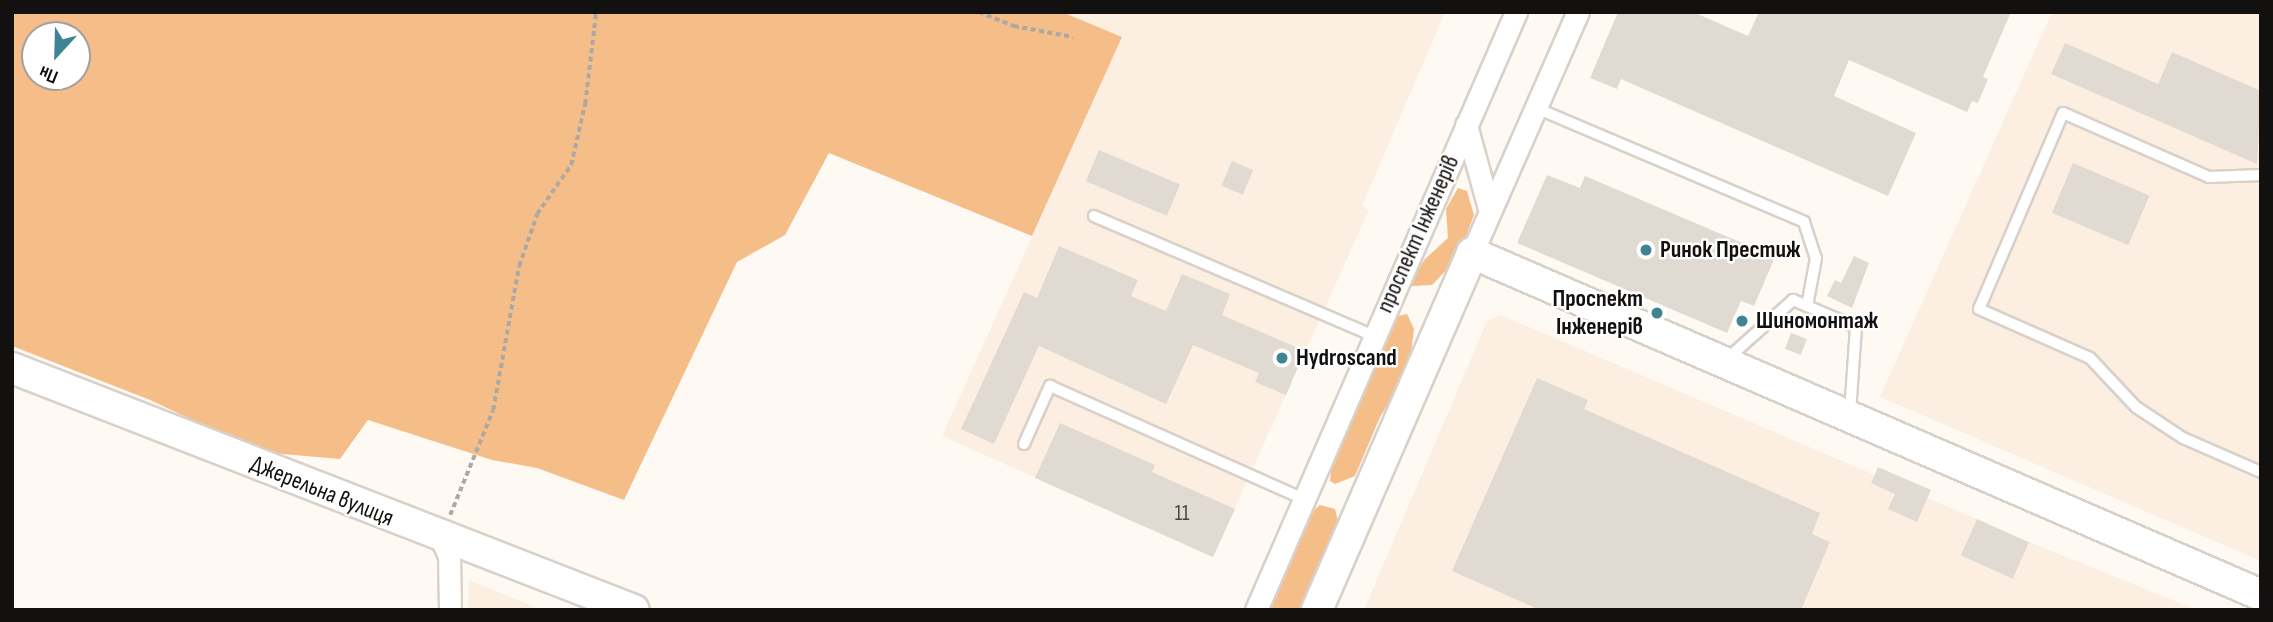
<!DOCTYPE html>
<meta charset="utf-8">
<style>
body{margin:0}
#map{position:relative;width:2273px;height:622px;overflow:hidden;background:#fff9f4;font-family:"Sofia Sans Condensed",sans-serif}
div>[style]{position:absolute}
.built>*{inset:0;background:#fcefe2}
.green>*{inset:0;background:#f5be88}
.building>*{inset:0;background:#e1dad3;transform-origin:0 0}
.path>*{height:3.5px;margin-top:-1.75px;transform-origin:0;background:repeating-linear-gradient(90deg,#ada8a4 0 5px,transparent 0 8.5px)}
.roads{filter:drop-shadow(2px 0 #d8d1ca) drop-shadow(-2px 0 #d8d1ca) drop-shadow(0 2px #d8d1ca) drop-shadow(0 -2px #d8d1ca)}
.lane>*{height:10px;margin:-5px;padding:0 5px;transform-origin:5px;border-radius:5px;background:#fff}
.street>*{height:21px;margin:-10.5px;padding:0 10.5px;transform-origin:10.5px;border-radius:10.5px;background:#fff}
.secondary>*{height:30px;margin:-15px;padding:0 15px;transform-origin:15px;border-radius:15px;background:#fff}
.dots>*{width:19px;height:19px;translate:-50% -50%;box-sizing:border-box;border:4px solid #fff;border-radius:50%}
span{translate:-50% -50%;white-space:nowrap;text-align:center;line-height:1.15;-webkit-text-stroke:5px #fff;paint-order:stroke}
.number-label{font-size:21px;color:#464340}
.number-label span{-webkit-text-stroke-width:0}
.street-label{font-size:24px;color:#13110f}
.poi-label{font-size:24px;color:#13110f;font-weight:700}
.left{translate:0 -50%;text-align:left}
.right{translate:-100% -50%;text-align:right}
.frame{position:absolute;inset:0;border:14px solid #13110f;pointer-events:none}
.north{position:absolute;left:21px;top:21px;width:70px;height:70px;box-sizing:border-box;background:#fff;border:2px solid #a1a09f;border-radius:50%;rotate:202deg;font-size:19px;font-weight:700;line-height:28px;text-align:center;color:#13110f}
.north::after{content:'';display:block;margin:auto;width:24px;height:32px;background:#408393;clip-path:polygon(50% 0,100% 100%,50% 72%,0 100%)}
</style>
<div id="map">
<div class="built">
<i style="clip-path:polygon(1062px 12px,1445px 12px,1362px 206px,1369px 210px,1213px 557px,942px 436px,1122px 38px)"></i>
<i style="clip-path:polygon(2052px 12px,2261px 12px,2261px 561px,1880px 397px)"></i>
<i style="clip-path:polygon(1501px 315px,1875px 475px,1895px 494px,1889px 509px,1927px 498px,1977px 519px,1961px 556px,2013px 578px,2029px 542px,2197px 610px,1364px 610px,1487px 321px)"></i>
<i style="clip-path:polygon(469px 580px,542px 610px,468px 610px)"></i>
</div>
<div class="green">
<i style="clip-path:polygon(evenodd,12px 12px,1062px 12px,1122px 37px,1032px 236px,829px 153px,785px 235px,737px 262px,624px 500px,537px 468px,492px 460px,368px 420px,340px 459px,260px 452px,150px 400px,12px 346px,12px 12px,35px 35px,77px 35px,77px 77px,35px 77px,35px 35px)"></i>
<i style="clip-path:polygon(1458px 188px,1467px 191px,1474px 215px,1457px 259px,1432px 285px,1412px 286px,1411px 279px,1425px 259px,1448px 238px,1446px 209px)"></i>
<i style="clip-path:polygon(1407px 314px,1414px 329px,1409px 370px,1380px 417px,1355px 476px,1335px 484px,1330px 481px,1331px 469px,1379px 351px,1398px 316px)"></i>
<i style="clip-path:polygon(1320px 505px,1335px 509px,1338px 521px,1304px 610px,1269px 610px,1312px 512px)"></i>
</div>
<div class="building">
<i style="clip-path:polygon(1618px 12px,1693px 12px,1748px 36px,1759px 12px,2011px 12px,1983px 77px,1988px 79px,1978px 103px,1972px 101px,1967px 112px,1849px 60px,1834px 96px,1916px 133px,1888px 196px,1621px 79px,1617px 89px,1590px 78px)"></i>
<i style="clip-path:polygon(2065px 43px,2158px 84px,2172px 52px,2261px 91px,2257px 164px,2051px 74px)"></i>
<i style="left:1099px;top:150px;width:88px;height:34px;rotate:23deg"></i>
<i style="left:1232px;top:161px;width:23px;height:27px;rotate:23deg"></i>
<i style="left:2073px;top:163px;width:83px;height:54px;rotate:23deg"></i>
<i style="clip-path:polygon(1547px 175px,1580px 188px,1585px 176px,1775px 257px,1754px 306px,1741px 301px,1727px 333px,1517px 243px)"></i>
<i style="clip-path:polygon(1059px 246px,1138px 280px,1131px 296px,1166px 311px,1182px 274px,1230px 294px,1222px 315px,1305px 351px,1286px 395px,1255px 382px,1259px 373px,1193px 345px,1166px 404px,1039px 346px,994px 444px,961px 429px,1024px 292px,1037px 298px)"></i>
<i style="clip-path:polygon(1854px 256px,1869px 263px,1852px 308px,1827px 296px,1835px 280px,1841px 283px)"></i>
<i style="left:1791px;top:333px;width:17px;height:17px;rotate:21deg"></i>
<i style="clip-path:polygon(1537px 378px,1588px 400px,1584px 409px,1820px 513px,1812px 534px,1830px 542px,1801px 610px,1540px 610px,1452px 571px)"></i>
<i style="clip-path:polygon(1060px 423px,1155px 465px,1152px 472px,1235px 509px,1213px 557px,1035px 478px)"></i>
<i style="clip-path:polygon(1878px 467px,1931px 490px,1917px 522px,1888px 509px,1895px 494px,1871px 483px)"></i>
<i style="left:1977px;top:519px;width:57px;height:40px;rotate:24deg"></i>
</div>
<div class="path">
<i style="left:979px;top:12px;width:38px;rotate:22deg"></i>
<i style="left:1014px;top:26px;width:60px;rotate:10.6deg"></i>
<i style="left:450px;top:515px;width:113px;rotate:-67.7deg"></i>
<i style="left:493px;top:410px;width:146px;rotate:-79.8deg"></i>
<i style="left:519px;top:266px;width:55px;rotate:-70.9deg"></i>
<i style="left:537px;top:214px;width:60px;rotate:-55.2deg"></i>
<i style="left:571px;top:165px;width:63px;rotate:-77.1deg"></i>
<i style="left:585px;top:104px;width:93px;rotate:-83.2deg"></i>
</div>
<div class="roads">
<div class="lane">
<i style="left:1536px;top:108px;width:291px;rotate:23deg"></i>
<i style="left:1804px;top:222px;width:38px;rotate:72deg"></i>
<i style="left:1816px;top:258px;width:49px;rotate:100.6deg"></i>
<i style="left:2261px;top:175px;width:52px;rotate:177.8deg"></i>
<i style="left:2209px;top:177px;width:159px;rotate:-156.3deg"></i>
<i style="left:2063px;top:113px;width:213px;rotate:113.2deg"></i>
<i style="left:1979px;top:309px;width:121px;rotate:23.8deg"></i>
<i style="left:2090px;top:358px;width:67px;rotate:46.8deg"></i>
<i style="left:2136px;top:407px;width:56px;rotate:33.4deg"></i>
<i style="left:2183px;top:438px;width:85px;rotate:23.6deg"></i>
<i style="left:1094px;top:216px;width:305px;rotate:23.2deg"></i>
<i style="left:1727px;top:359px;width:89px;rotate:-41.8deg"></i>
<i style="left:1793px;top:300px;width:69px;rotate:23.2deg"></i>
<i style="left:1856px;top:327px;width:86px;rotate:94deg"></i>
<i style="left:1024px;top:444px;width:64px;rotate:-65.9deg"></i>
<i style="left:1050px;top:386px;width:278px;rotate:24deg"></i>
</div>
<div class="street">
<i style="left:1466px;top:125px;width:90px;rotate:74.6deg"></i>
<i style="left:1472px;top:253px;width:263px;rotate:-66.3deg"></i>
<i style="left:441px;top:538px;width:20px;rotate:66deg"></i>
<i style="left:449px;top:556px;width:54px;rotate:88.9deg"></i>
<i style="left:1256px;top:610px;width:652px;rotate:-66.5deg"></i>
</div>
<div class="secondary">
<i style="left:12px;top:368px;width:667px;rotate:21.26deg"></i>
<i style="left:1317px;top:610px;width:389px;rotate:-66.5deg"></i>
<i style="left:1472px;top:253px;width:860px;rotate:23.43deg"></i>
</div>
</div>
<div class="dots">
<i style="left:1646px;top:250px;background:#408393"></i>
<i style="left:1657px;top:313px;background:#408393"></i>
<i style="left:1742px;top:321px;background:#408393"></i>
<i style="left:1282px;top:358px;background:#408393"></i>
</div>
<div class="number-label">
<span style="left:1182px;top:514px">11</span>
</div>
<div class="street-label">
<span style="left:1418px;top:234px;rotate:-66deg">проспект Інженерів</span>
<span style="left:322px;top:491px;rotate:22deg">Джерельна вулиця</span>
</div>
<div class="poi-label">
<span class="left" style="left:1660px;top:250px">Ринок Престиж</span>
<span class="right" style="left:1643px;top:313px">Проспект<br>Інженерів</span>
<span class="left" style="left:1756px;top:321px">Шиномонтаж</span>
<span class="left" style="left:1296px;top:358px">Hydroscand</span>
</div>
<div class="frame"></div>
<div class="north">Пн</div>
</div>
